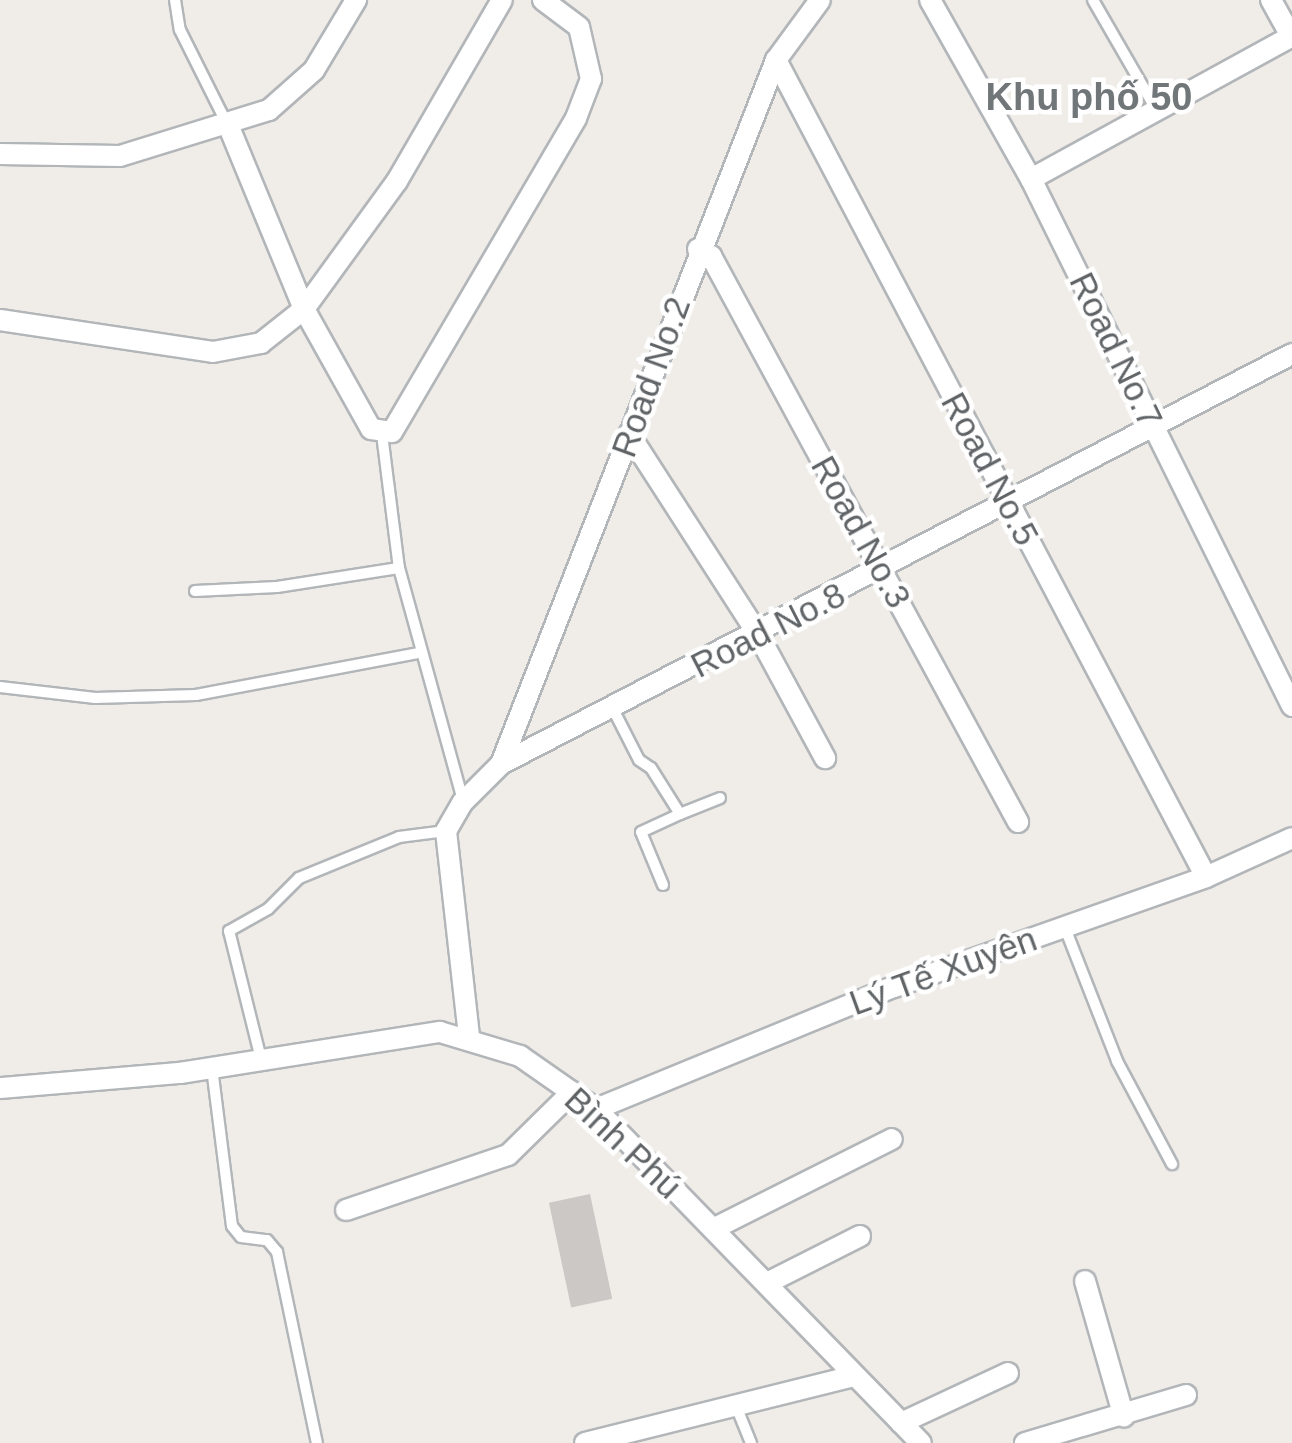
<!DOCTYPE html>
<meta charset="utf-8">
<style>
body{margin:0}
#map{position:relative;width:1292px;height:1443px;overflow:hidden;background:#f0ede9;font-family:Helvetica,sans-serif}
div>[style]{position:absolute}
.building>*{inset:0;background:#ccc8c5;transform-origin:0 0}
.roads{filter:drop-shadow(2px 0 #b3b6b9) drop-shadow(-2px 0 #b3b6b9) drop-shadow(0 2px #b3b6b9) drop-shadow(0 -2px #b3b6b9)}
.service>*{height:10px;margin:-5px;padding:0 5px;transform-origin:5px;border-radius:5px;background:#fff}
.minor>*{height:20px;margin:-10px;padding:0 10px;transform-origin:10px;border-radius:10px;background:#fff}
span{translate:-50% -50%;white-space:nowrap;text-align:center;line-height:1.15;-webkit-text-stroke:9px #fff;paint-order:stroke}
.street-label{font-size:35px;color:#606467}
.neighbourhood-label{font-size:38px;color:#717679;font-weight:700}
</style>
<div id="map">
<div class="building">
<i style="left:590px;top:1194px;width:107px;height:42px;rotate:78deg"></i>
</div>
<div class="roads">
<div class="service">
<i style="left:175px;top:0;width:30px;rotate:81deg"></i>
<i style="left:180px;top:30px;width:107px;rotate:63.4deg"></i>
<i style="left:1093px;top:0;width:126px;rotate:60deg"></i>
<i style="left:382px;top:434px;width:135px;rotate:82.8deg"></i>
<i style="left:399px;top:568px;width:242px;rotate:74.6deg"></i>
<i style="left:195px;top:591px;width:82px;rotate:-2.8deg"></i>
<i style="left:277px;top:587px;width:123px;rotate:-8.9deg"></i>
<i style="left:0;top:687px;width:96px;rotate:6.6deg"></i>
<i style="left:95px;top:698px;width:101px;rotate:-1.7deg"></i>
<i style="left:196px;top:695px;width:227px;rotate:-10.7deg"></i>
<i style="left:613px;top:709px;width:57px;rotate:63deg"></i>
<i style="left:639px;top:760px;width:14px;rotate:34deg"></i>
<i style="left:651px;top:768px;width:54px;rotate:57.8deg"></i>
<i style="left:680px;top:814px;width:43px;rotate:-21.8deg"></i>
<i style="left:663px;top:885px;width:57px;rotate:-112.5deg"></i>
<i style="left:641px;top:832px;width:43px;rotate:-24.8deg"></i>
<i style="left:1065px;top:928px;width:143px;rotate:68.6deg"></i>
<i style="left:1117px;top:1061px;width:117px;rotate:61.9deg"></i>
<i style="left:261px;top:1059px;width:132px;rotate:-104deg"></i>
<i style="left:229px;top:931px;width:45px;rotate:-29.4deg"></i>
<i style="left:268px;top:909px;width:44px;rotate:-45deg"></i>
<i style="left:299px;top:878px;width:108px;rotate:-22.3deg"></i>
<i style="left:399px;top:837px;width:47px;rotate:-7.3deg"></i>
<i style="left:212px;top:1068px;width:159px;rotate:82.8deg"></i>
<i style="left:232px;top:1226px;width:14px;rotate:51deg"></i>
<i style="left:241px;top:1237px;width:26px;rotate:7deg"></i>
<i style="left:267px;top:1240px;width:16px;rotate:50deg"></i>
<i style="left:277px;top:1252px;width:195px;rotate:78.2deg"></i>
<i style="left:736px;top:1406px;width:40px;rotate:68deg"></i>
</div>
<div class="minor">
<i style="left:930px;top:0;width:206px;rotate:60.6deg"></i>
<i style="left:1031px;top:179px;width:588px;rotate:63.65deg"></i>
<i style="left:1271px;top:0;width:41px;rotate:60.9deg"></i>
<i style="left:776px;top:60px;width:923px;rotate:62.24deg"></i>
<i style="left:229px;top:127px;width:197px;rotate:67.6deg"></i>
<i style="left:304px;top:309px;width:137px;rotate:60.8deg"></i>
<i style="left:371px;top:429px;width:21px;rotate:8deg"></i>
<i style="left:392px;top:432px;width:364px;rotate:-59.6deg"></i>
<i style="left:576px;top:118px;width:42px;rotate:-69deg"></i>
<i style="left:591px;top:79px;width:53px;rotate:-103deg"></i>
<i style="left:579px;top:27px;width:45px;rotate:-143.1deg"></i>
<i style="left:0;top:154px;width:120px;rotate:1deg"></i>
<i style="left:120px;top:156px;width:156px;rotate:-17.2deg"></i>
<i style="left:269px;top:110px;width:60px;rotate:-41.6deg"></i>
<i style="left:314px;top:70px;width:82px;rotate:-59deg"></i>
<i style="left:1031px;top:179px;width:298px;rotate:-28.7deg"></i>
<i style="left:698px;top:249px;width:15px;rotate:28deg"></i>
<i style="left:711px;top:256px;width:644px;rotate:61.52deg"></i>
<i style="left:0;top:320px;width:215px;rotate:8.5deg"></i>
<i style="left:213px;top:352px;width:49px;rotate:-10.6deg"></i>
<i style="left:261px;top:343px;width:55px;rotate:-38.3deg"></i>
<i style="left:304px;top:309px;width:158px;rotate:-54deg"></i>
<i style="left:397px;top:181px;width:209px;rotate:-59.9deg"></i>
<i style="left:629px;top:434px;width:240px;rotate:57.2deg"></i>
<i style="left:759px;top:636px;width:139px;rotate:61.6deg"></i>
<i style="left:501px;top:764px;width:756px;rotate:-68.66deg"></i>
<i style="left:776px;top:60px;width:74px;rotate:-53.7deg"></i>
<i style="left:469px;top:1036px;width:206px;rotate:-96.4deg"></i>
<i style="left:446px;top:831px;width:34px;rotate:-60deg"></i>
<i style="left:463px;top:802px;width:54px;rotate:-45deg"></i>
<i style="left:501px;top:764px;width:891px;rotate:-27.4deg"></i>
<i style="left:0;top:1088px;width:181px;rotate:-4.8deg"></i>
<i style="left:180px;top:1073px;width:263px;rotate:-9deg"></i>
<i style="left:440px;top:1032px;width:84px;rotate:16.7deg"></i>
<i style="left:520px;top:1056px;width:93px;rotate:34.9deg"></i>
<i style="left:596px;top:1109px;width:466px;rotate:45.8deg"></i>
<i style="left:596px;top:1109px;width:322px;rotate:-22.3deg"></i>
<i style="left:894px;top:987px;width:331px;rotate:-19.4deg"></i>
<i style="left:1206px;top:877px;width:94px;rotate:-24.4deg"></i>
<i style="left:346px;top:1210px;width:171px;rotate:-18.8deg"></i>
<i style="left:508px;top:1155px;width:90px;rotate:-44.5deg"></i>
<i style="left:713px;top:1229px;width:200px;rotate:-26.7deg"></i>
<i style="left:1085px;top:1281px;width:141px;rotate:74deg"></i>
<i style="left:769px;top:1282px;width:102px;rotate:-26.8deg"></i>
<i style="left:901px;top:1423px;width:118px;rotate:-25deg"></i>
<i style="left:585px;top:1443px;width:276px;rotate:-14deg"></i>
<i style="left:1025px;top:1443px;width:168px;rotate:-16.6deg"></i>
</div>
</div>
<div class="street-label">
<span style="left:1116px;top:350px;rotate:64deg">Road No.7</span>
<span style="left:651px;top:377px;rotate:-70deg">Road No.2</span>
<span style="left:990px;top:469px;rotate:62deg">Road No.5</span>
<span style="left:861px;top:532px;rotate:61deg">Road No.3</span>
<span style="left:768px;top:630px;rotate:-27deg">Road No.8</span>
<span style="left:943px;top:971px;rotate:-20deg">Lý Tế Xuyên</span>
<span style="left:623px;top:1143px;rotate:43deg">Bình Phú</span>
</div>
<div class="neighbourhood-label">
<span style="left:1089px;top:98px">Khu phố 50</span>
</div>
</div>
